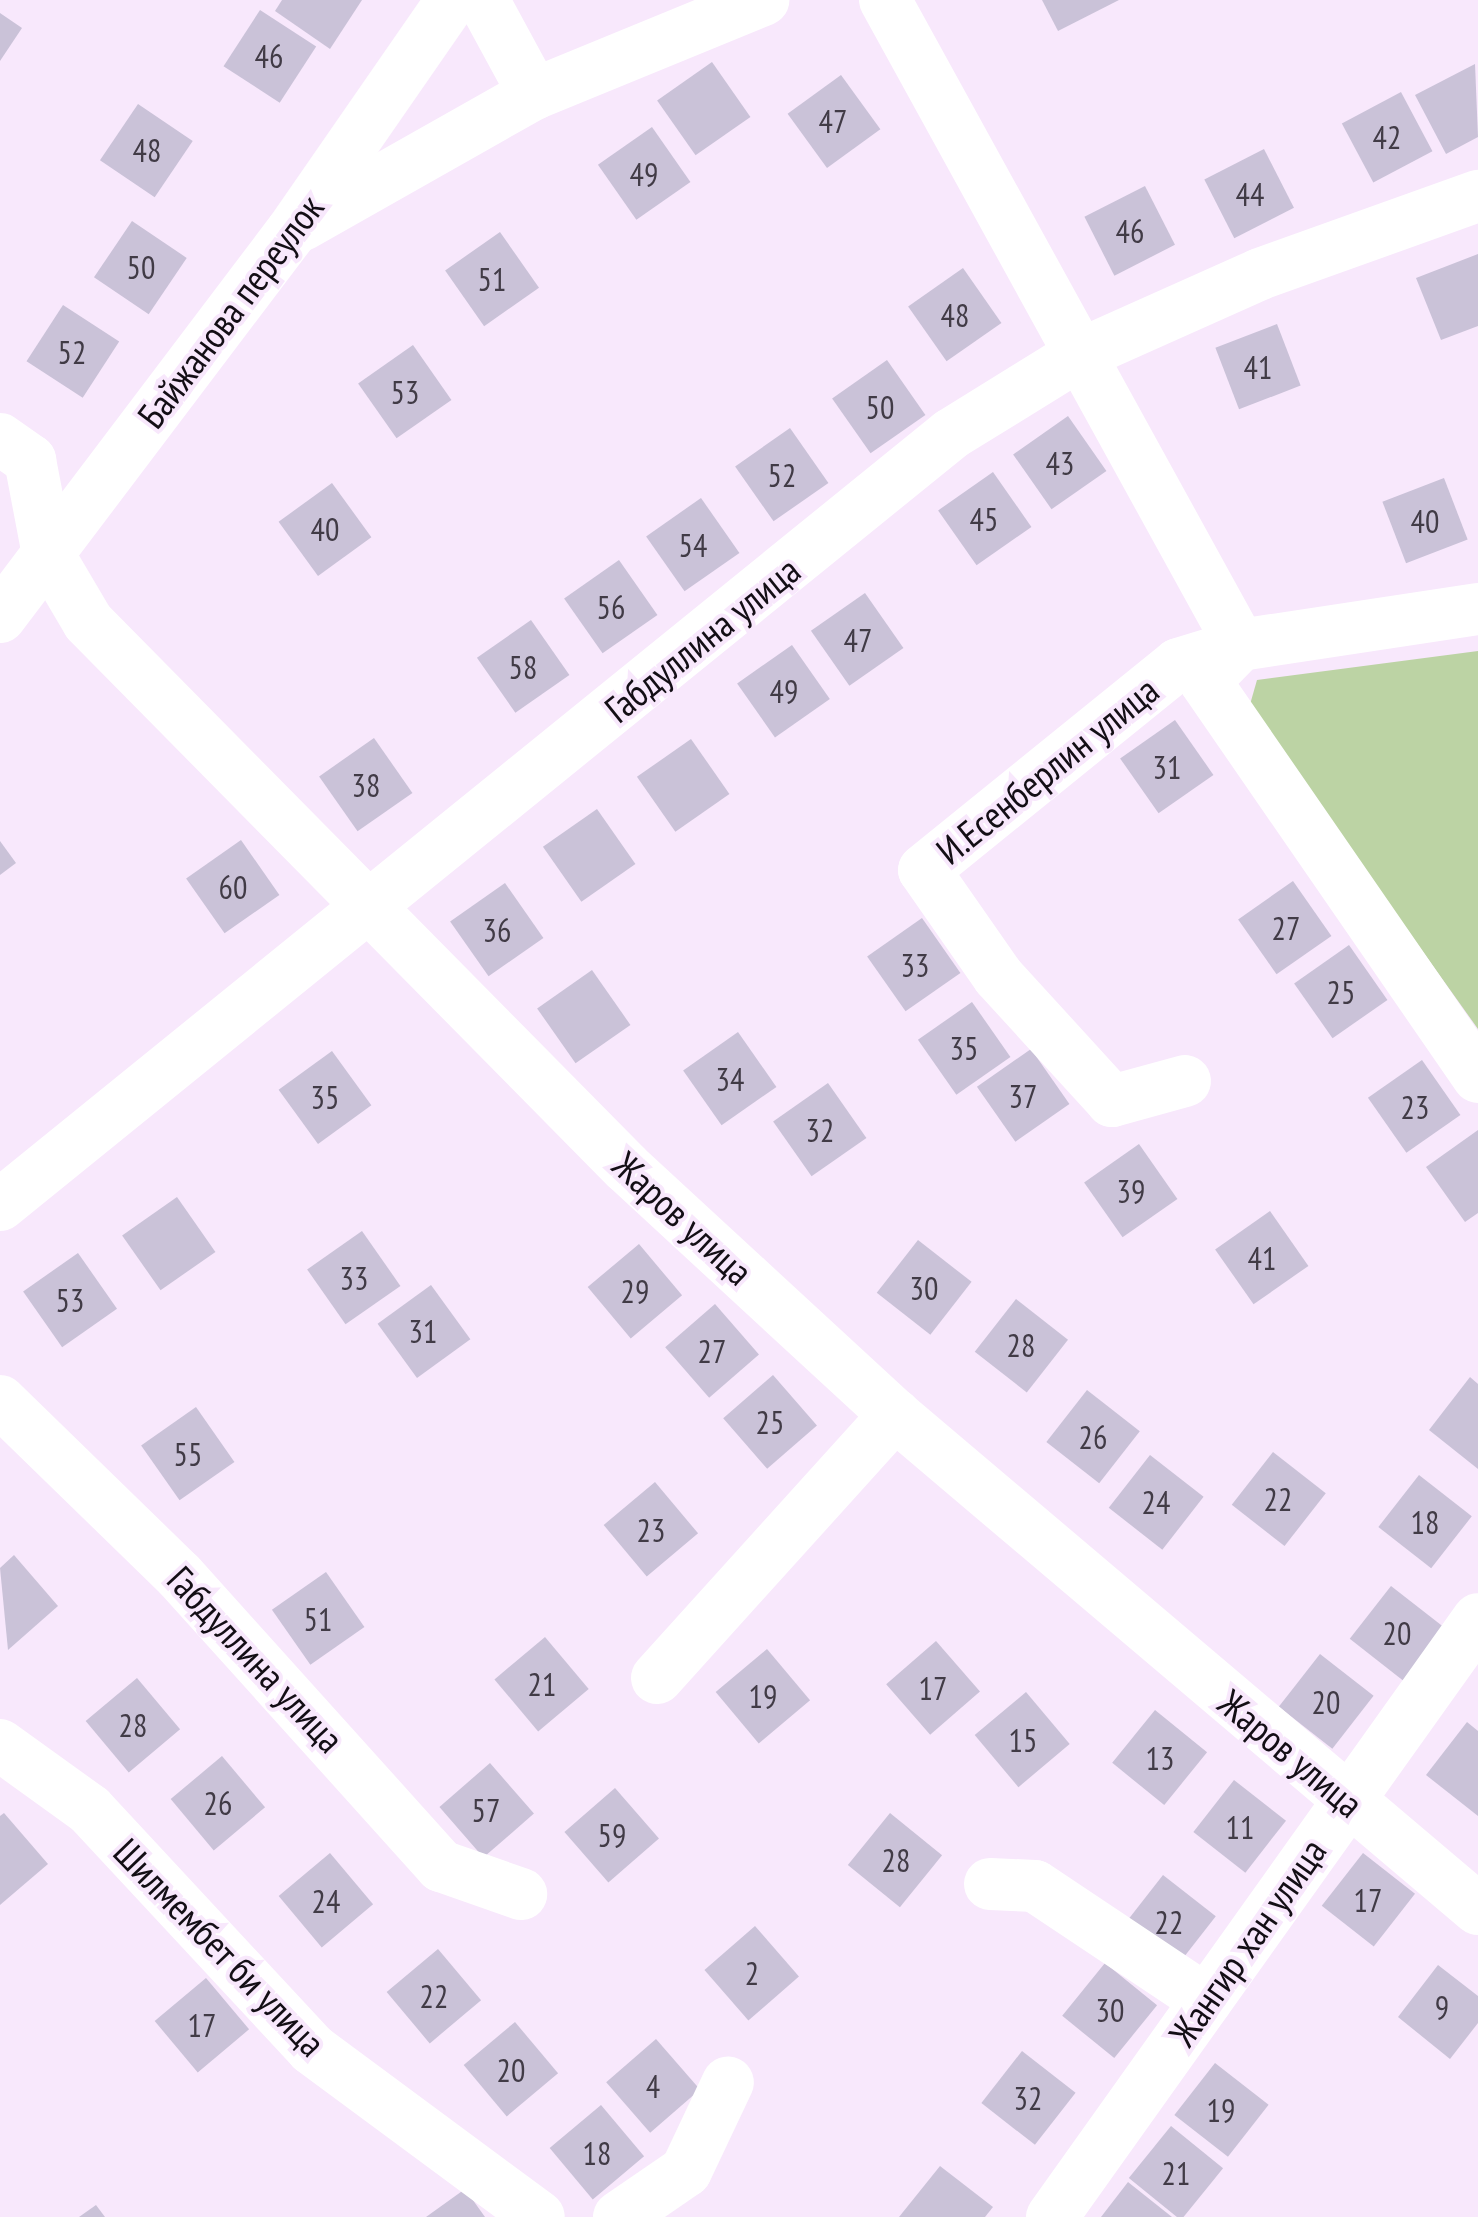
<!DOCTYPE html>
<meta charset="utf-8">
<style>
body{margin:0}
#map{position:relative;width:1478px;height:2217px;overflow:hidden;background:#f8e8fc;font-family:"PT Sans Narrow",sans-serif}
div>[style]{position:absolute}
.green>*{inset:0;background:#bcd3a4}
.building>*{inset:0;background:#cac2d8;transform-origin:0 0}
.minor>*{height:52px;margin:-26px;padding:0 26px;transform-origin:26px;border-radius:26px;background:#fff}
span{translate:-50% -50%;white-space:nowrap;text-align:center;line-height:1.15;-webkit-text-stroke:8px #f8e8fc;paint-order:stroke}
.number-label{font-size:32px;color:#413b46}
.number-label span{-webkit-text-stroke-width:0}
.street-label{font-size:38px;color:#130e15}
</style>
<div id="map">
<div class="green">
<i style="clip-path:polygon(1478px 651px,1478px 1029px,1249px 708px,1257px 680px)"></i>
</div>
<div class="building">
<i style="clip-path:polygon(282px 0,362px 0,330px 49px,275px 11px)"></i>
<i style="clip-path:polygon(1042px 0,1119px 0,1058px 31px)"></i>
<i style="left:260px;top:10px;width:67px;height:67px;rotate:33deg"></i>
<i style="clip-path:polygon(0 13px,22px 28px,0 61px)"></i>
<i style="left:712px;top:62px;width:67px;height:67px;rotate:55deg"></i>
<i style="clip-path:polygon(1475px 64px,1478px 137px,1446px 154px,1415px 95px)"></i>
<i style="left:841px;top:75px;width:67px;height:66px;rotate:54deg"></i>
<i style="left:1401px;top:92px;width:67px;height:67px;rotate:62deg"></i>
<i style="left:138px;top:104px;width:66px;height:68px;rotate:34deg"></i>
<i style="left:652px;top:127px;width:67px;height:66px;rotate:55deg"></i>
<i style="left:1264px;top:149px;width:66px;height:67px;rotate:63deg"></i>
<i style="left:1145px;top:186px;width:66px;height:68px;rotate:63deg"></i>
<i style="left:132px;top:221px;width:66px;height:68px;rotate:34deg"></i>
<i style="left:500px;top:232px;width:68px;height:67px;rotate:55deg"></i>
<i style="clip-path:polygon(1478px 254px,1478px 326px,1441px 340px,1416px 278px)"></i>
<i style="left:963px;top:268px;width:67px;height:67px;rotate:55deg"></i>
<i style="left:63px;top:305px;width:67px;height:67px;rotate:33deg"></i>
<i style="left:1277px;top:324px;width:66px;height:66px;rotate:69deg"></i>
<i style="left:413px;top:345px;width:67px;height:67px;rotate:55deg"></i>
<i style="left:887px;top:360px;width:67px;height:67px;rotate:55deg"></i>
<i style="left:1068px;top:416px;width:67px;height:67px;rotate:55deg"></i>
<i style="left:790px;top:428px;width:67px;height:67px;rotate:55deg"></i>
<i style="left:993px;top:472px;width:67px;height:67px;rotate:55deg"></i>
<i style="left:1444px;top:478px;width:66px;height:66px;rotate:69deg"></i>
<i style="left:332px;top:483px;width:67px;height:66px;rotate:54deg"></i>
<i style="left:701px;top:498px;width:67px;height:67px;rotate:55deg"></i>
<i style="left:619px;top:560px;width:67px;height:67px;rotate:55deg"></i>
<i style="left:865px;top:593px;width:67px;height:66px;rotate:55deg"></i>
<i style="left:531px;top:620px;width:67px;height:66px;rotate:55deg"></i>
<i style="left:792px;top:645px;width:66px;height:67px;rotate:55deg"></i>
<i style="left:1175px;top:720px;width:67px;height:67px;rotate:55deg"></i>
<i style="left:374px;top:738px;width:67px;height:67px;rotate:55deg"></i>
<i style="left:691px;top:739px;width:67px;height:66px;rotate:55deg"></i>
<i style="left:597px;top:809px;width:67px;height:66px;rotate:55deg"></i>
<i style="left:241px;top:840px;width:67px;height:67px;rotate:55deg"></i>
<i style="clip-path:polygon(0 841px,16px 863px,0 875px)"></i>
<i style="left:1293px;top:881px;width:67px;height:67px;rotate:55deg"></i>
<i style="left:505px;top:883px;width:67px;height:67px;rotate:55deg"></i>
<i style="left:922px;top:918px;width:67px;height:67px;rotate:55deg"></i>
<i style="left:1349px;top:945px;width:67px;height:67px;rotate:55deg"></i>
<i style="left:592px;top:970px;width:67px;height:67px;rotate:55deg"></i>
<i style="left:972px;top:1002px;width:67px;height:66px;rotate:55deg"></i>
<i style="left:738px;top:1032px;width:67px;height:67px;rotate:55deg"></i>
<i style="left:1031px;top:1049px;width:67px;height:66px;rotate:55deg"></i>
<i style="left:332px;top:1051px;width:67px;height:66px;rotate:54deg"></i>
<i style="left:1422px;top:1060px;width:67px;height:66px;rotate:55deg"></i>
<i style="left:828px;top:1083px;width:67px;height:67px;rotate:55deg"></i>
<i style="clip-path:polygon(1478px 1130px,1478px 1213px,1465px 1222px,1426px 1167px)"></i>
<i style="left:1139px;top:1144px;width:67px;height:67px;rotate:55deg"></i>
<i style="left:177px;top:1197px;width:67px;height:67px;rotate:55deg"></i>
<i style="left:1270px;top:1211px;width:67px;height:67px;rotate:55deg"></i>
<i style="left:362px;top:1231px;width:67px;height:67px;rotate:55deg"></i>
<i style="left:918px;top:1240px;width:68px;height:67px;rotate:38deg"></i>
<i style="left:639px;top:1244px;width:67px;height:67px;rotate:50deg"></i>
<i style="left:78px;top:1253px;width:68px;height:67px;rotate:55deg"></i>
<i style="left:431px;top:1285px;width:67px;height:66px;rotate:54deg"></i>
<i style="left:1016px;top:1299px;width:66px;height:67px;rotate:38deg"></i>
<i style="left:715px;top:1304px;width:67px;height:66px;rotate:49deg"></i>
<i style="left:773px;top:1375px;width:67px;height:66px;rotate:49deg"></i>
<i style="clip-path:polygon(1470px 1377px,1478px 1384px,1478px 1469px,1429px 1430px)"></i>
<i style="left:1087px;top:1390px;width:67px;height:66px;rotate:38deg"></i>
<i style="left:196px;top:1407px;width:67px;height:67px;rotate:55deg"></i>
<i style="left:1273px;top:1452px;width:67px;height:67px;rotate:38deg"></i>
<i style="left:1150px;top:1455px;width:68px;height:67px;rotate:38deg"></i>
<i style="left:1419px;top:1475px;width:67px;height:66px;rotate:38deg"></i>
<i style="left:655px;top:1482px;width:67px;height:67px;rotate:50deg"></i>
<i style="clip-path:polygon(14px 1555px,58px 1606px,8px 1650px,0 1568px)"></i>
<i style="left:326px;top:1572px;width:67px;height:66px;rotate:55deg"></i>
<i style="left:1391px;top:1586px;width:68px;height:67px;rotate:38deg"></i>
<i style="left:545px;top:1637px;width:68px;height:66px;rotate:50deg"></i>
<i style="left:936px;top:1641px;width:67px;height:66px;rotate:49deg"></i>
<i style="left:767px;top:1649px;width:67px;height:67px;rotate:50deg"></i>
<i style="left:1320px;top:1654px;width:68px;height:67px;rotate:38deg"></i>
<i style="left:137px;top:1678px;width:67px;height:67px;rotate:50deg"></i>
<i style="left:1026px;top:1692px;width:68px;height:67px;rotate:50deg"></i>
<i style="left:1155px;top:1710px;width:67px;height:68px;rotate:39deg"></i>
<i style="clip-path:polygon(1467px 1722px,1478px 1731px,1478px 1816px,1426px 1775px)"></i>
<i style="left:222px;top:1756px;width:67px;height:67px;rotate:50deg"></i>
<i style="left:490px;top:1763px;width:67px;height:67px;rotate:49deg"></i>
<i style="left:1234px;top:1780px;width:66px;height:66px;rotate:38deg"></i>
<i style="left:615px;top:1788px;width:67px;height:67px;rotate:49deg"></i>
<i style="clip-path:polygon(4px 1813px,48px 1864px,0 1905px,0 1816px)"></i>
<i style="left:890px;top:1813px;width:67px;height:67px;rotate:39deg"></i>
<i style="left:330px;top:1853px;width:67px;height:67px;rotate:50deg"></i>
<i style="left:1363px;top:1853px;width:66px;height:67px;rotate:38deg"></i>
<i style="left:1163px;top:1875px;width:67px;height:66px;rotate:38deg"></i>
<i style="left:755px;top:1926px;width:67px;height:67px;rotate:49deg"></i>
<i style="left:438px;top:1949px;width:67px;height:67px;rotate:50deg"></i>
<i style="left:1105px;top:1963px;width:67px;height:68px;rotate:39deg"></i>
<i style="clip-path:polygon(1438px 1965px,1478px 1996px,1478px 2023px,1450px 2059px,1398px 2017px)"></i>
<i style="left:206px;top:1978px;width:67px;height:67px;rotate:50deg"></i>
<i style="left:515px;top:2022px;width:67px;height:67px;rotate:50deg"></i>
<i style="left:656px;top:2039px;width:67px;height:66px;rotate:49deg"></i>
<i style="left:1022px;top:2051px;width:68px;height:66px;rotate:38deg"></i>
<i style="left:1215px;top:2063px;width:68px;height:66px;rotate:38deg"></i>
<i style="left:601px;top:2105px;width:67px;height:67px;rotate:50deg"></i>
<i style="left:1171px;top:2126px;width:67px;height:67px;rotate:39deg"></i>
<i style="clip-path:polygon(940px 2166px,993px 2207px,985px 2217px,899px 2217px)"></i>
<i style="clip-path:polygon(1128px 2182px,1172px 2217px,1101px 2217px)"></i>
<i style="clip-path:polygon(465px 2189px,485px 2217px,426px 2217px)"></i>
<i style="clip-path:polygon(96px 2205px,105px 2217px,79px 2217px)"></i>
</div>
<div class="minor">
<i style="left:483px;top:0;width:107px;rotate:61.5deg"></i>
<i style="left:885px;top:0;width:736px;rotate:61.17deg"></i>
<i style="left:1240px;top:645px;width:50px;rotate:134.2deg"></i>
<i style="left:1205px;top:681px;width:481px;rotate:55.4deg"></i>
<i style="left:302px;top:225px;width:266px;rotate:-29.5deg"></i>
<i style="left:534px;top:94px;width:248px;rotate:-22.3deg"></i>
<i style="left:0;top:439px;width:37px;rotate:35deg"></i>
<i style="left:30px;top:460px;width:96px;rotate:79.2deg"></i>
<i style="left:48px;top:554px;width:79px;rotate:59.5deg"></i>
<i style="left:88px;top:622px;width:766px;rotate:45.37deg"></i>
<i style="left:626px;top:1167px;width:366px;rotate:42.7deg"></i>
<i style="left:895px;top:1415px;width:764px;rotate:40.28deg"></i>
<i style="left:0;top:617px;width:484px;rotate:-52.9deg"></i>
<i style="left:292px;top:231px;width:281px;rotate:-55.3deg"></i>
<i style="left:1185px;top:1081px;width:76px;rotate:164.7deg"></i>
<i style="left:1112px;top:1101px;width:169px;rotate:-132.4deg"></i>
<i style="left:998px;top:976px;width:129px;rotate:-124.9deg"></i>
<i style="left:924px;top:870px;width:327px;rotate:-39deg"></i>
<i style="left:1178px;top:664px;width:65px;rotate:-17deg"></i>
<i style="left:1240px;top:645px;width:241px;rotate:-8.6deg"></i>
<i style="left:0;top:1205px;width:1224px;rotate:-39.03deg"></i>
<i style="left:951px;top:434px;width:150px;rotate:-31.7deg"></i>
<i style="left:1079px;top:355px;width:198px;rotate:-24.1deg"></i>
<i style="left:1260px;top:274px;width:232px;rotate:-19.7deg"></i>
<i style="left:0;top:1401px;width:250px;rotate:44.2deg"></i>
<i style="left:179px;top:1575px;width:392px;rotate:48deg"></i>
<i style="left:441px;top:1866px;width:85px;rotate:19.3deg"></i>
<i style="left:657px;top:1678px;width:355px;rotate:-47.9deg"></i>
<i style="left:0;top:1745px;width:111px;rotate:35.8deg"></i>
<i style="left:90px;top:1810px;width:326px;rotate:47.1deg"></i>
<i style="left:312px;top:2049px;width:282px;rotate:36.5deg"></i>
<i style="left:990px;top:1884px;width:45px;rotate:2.5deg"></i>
<i style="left:1035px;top:1886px;width:206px;rotate:33.7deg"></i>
<i style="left:619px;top:2217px;width:81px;rotate:-34.5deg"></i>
<i style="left:686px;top:2171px;width:98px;rotate:-64.7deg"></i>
<i style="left:1052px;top:2217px;width:734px;rotate:-54.53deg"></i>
</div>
<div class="number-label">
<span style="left:269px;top:56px">46</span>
<span style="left:833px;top:121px">47</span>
<span style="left:1387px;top:137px">42</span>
<span style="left:147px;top:150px">48</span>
<span style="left:644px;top:174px">49</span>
<span style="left:1250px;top:194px">44</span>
<span style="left:1130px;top:231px">46</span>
<span style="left:141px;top:267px">50</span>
<span style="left:492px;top:279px">51</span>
<span style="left:955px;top:315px">48</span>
<span style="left:72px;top:352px">52</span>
<span style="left:1258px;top:367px">41</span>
<span style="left:405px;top:392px">53</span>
<span style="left:880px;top:407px">50</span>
<span style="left:1060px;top:463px">43</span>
<span style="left:782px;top:475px">52</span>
<span style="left:984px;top:519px">45</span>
<span style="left:1425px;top:521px">40</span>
<span style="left:325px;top:529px">40</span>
<span style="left:693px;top:545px">54</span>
<span style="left:611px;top:607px">56</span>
<span style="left:858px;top:640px">47</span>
<span style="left:523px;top:667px">58</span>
<span style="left:784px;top:691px">49</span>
<span style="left:1167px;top:767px">31</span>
<span style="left:366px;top:785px">38</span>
<span style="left:233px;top:887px">60</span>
<span style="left:1286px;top:928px">27</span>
<span style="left:497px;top:930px">36</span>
<span style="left:915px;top:965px">33</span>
<span style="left:1341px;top:992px">25</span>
<span style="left:964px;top:1048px">35</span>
<span style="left:730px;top:1079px">34</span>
<span style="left:1023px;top:1096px">37</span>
<span style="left:325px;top:1097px">35</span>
<span style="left:1415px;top:1107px">23</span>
<span style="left:820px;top:1130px">32</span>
<span style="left:1131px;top:1191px">39</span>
<span style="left:1262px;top:1258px">41</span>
<span style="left:354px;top:1278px">33</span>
<span style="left:924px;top:1288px">30</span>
<span style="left:635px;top:1291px">29</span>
<span style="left:70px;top:1300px">53</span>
<span style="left:423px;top:1331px">31</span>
<span style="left:1021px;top:1345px">28</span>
<span style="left:712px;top:1351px">27</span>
<span style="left:770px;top:1422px">25</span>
<span style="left:1093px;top:1437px">26</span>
<span style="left:188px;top:1454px">55</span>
<span style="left:1278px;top:1499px">22</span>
<span style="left:1156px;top:1502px">24</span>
<span style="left:1425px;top:1522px">18</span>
<span style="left:651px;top:1530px">23</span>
<span style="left:318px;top:1619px">51</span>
<span style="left:1397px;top:1633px">20</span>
<span style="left:542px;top:1684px">21</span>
<span style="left:933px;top:1688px">17</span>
<span style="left:763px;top:1696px">19</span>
<span style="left:1326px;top:1702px">20</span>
<span style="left:133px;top:1725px">28</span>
<span style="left:1023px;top:1740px">15</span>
<span style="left:1160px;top:1758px">13</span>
<span style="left:218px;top:1803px">26</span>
<span style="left:486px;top:1810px">57</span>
<span style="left:1240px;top:1827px">11</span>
<span style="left:612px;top:1835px">59</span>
<span style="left:896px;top:1860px">28</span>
<span style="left:1368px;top:1900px">17</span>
<span style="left:326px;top:1901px">24</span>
<span style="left:1169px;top:1922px">22</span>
<span style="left:752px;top:1973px">2</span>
<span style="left:434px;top:1996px">22</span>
<span style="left:1442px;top:2007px">9</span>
<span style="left:1110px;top:2010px">30</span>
<span style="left:202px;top:2025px">17</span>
<span style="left:511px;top:2070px">20</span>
<span style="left:653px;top:2086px">4</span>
<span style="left:1028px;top:2098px">32</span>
<span style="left:1221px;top:2110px">19</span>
<span style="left:597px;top:2153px">18</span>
<span style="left:1176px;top:2173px">21</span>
</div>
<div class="street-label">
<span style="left:230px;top:311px;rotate:-53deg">Байжанова переулок</span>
<span style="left:702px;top:639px;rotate:-39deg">Габдуллина улица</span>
<span style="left:1047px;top:770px;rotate:-39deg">И.Есенберлин улица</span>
<span style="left:683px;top:1218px;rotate:43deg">Жаров улица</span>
<span style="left:256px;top:1659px;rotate:47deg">Габдуллина улица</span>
<span style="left:1291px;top:1753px;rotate:40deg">Жаров улица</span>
<span style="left:1247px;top:1942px;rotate:-55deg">Жангир хан улица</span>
<span style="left:220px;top:1947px;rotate:46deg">Шилмембет би улица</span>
</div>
</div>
